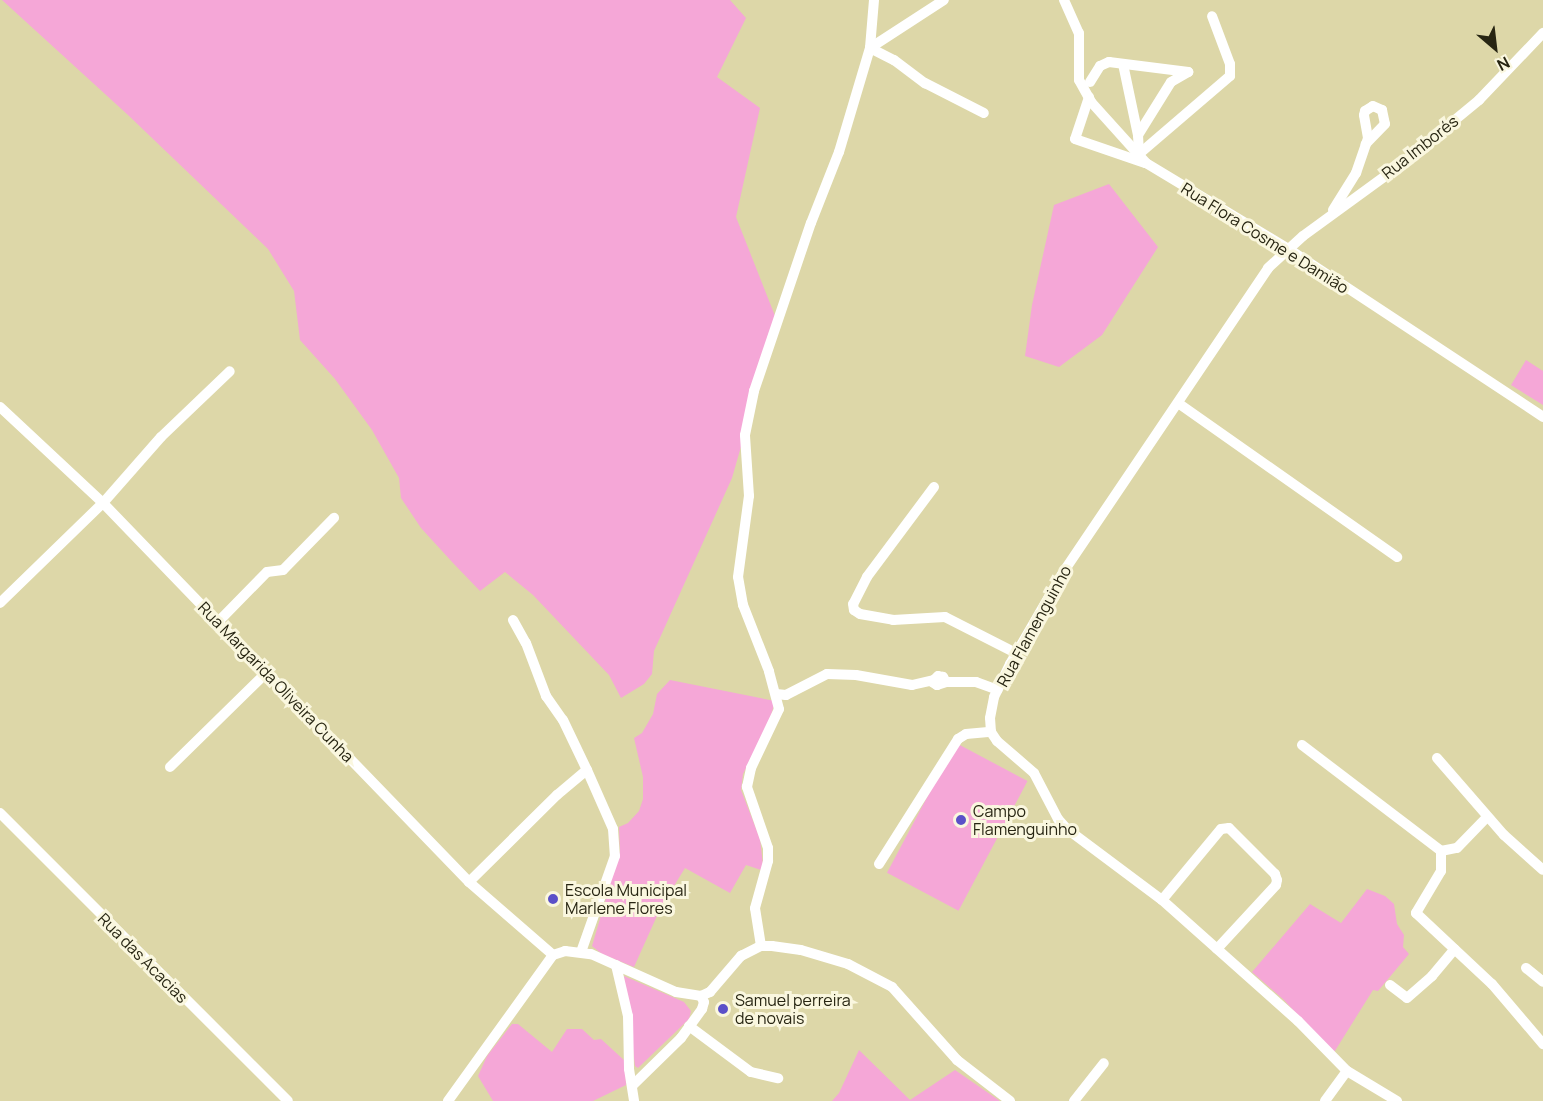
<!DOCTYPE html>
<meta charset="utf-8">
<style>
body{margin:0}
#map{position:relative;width:1543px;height:1101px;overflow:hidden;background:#ddd7a8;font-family:Manrope,sans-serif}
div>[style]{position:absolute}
.green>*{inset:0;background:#f5a7d7;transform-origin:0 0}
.street>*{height:10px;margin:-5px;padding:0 5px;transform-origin:5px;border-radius:5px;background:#fff}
.dots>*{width:16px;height:16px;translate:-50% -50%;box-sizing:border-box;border:3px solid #faf7df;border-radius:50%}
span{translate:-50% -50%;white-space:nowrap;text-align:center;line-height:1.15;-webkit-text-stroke:6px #faf7df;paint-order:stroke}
.street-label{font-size:16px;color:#272512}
.poi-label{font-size:16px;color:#272512}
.left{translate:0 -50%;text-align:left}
.north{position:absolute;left:1465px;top:18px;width:60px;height:60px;-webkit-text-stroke:4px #faf7df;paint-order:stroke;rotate:152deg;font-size:16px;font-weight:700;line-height:24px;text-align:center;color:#272512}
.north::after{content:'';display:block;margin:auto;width:21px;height:27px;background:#272512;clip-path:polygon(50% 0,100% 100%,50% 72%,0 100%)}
</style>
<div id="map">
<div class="green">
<i style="clip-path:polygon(2px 0,730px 0,746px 18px,717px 77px,760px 108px,736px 217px,777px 321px,732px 478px,654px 651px,652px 674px,644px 684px,621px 698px,609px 675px,533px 595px,505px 572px,480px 591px,453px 563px,421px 528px,401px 498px,399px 478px,372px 430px,335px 379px,300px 340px,294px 291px,268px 249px,128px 115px)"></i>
<i style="clip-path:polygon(1109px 184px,1158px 247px,1102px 335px,1059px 367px,1025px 356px,1032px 305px,1054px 205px)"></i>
<i style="clip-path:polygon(1526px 360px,1543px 371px,1543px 405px,1511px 385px)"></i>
<i style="clip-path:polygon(670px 680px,775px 701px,770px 719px,743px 774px,741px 790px,760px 839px,763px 865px,761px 870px,746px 865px,730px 893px,685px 868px,661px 907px,634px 967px,602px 954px,592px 946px,620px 851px,619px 827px,628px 823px,639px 811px,643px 799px,643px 777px,634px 738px,642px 733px,653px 714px,657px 694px)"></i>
<i style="left:956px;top:743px;width:81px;height:147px;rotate:28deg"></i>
<i style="clip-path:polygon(1367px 889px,1385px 896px,1394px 904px,1397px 924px,1404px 935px,1403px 947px,1409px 954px,1378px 991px,1373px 990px,1333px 1054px,1284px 1000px,1252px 972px,1310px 904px,1341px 923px)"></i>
<i style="clip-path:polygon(624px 976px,684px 1002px,691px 1011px,689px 1019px,638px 1068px,635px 1066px)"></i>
<i style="clip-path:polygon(512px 1024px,518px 1024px,552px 1052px,567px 1029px,582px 1029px,594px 1040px,601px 1039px,625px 1061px,626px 1085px,593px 1101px,493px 1101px,478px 1076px,487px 1056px)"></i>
<i style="clip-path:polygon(859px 1050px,910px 1100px,955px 1070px,1000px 1101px,832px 1101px,839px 1093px)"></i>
</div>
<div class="street">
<i style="left:874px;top:0;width:48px;rotate:94.8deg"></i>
<i style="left:870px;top:48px;width:88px;rotate:-33deg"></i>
<i style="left:1064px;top:0;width:36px;rotate:66deg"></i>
<i style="left:1079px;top:33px;width:47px;rotate:90deg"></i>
<i style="left:1079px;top:80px;width:26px;rotate:61deg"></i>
<i style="left:1092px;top:103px;width:81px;rotate:48deg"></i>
<i style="left:1146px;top:163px;width:165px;rotate:31.1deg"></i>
<i style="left:1287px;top:248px;width:307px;rotate:33.4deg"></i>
<i style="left:1123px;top:64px;width:73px;rotate:78.1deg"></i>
<i style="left:1090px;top:82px;width:19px;rotate:-58deg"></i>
<i style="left:1100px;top:66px;width:10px;rotate:-24deg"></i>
<i style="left:1109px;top:62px;width:80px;rotate:7.2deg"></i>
<i style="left:1089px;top:97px;width:44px;rotate:108.4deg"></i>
<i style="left:1075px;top:139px;width:74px;rotate:18.9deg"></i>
<i style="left:1139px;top:154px;width:120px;rotate:-40.6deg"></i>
<i style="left:1230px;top:76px;width:12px;rotate:-90deg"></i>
<i style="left:1230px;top:64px;width:51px;rotate:-110.6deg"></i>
<i style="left:1139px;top:154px;width:19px;rotate:-93deg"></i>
<i style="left:1138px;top:135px;width:62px;rotate:-58.1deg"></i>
<i style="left:1171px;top:82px;width:20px;rotate:-30deg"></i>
<i style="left:1333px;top:210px;width:44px;rotate:-58.1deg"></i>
<i style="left:1356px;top:173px;width:37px;rotate:-71deg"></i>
<i style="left:1368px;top:138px;width:23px;rotate:-100deg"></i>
<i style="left:1364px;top:115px;width:4px;rotate:-76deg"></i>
<i style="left:1365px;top:111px;width:9px;rotate:-32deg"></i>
<i style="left:1373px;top:106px;width:10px;rotate:24deg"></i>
<i style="left:1382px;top:110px;width:14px;rotate:78deg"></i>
<i style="left:1385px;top:124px;width:28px;rotate:134deg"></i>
<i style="left:1178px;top:403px;width:268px;rotate:35.1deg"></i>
<i style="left:0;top:407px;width:141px;rotate:43deg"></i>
<i style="left:103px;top:503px;width:527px;rotate:46deg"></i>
<i style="left:469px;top:882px;width:111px;rotate:41deg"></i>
<i style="left:934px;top:487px;width:112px;rotate:126.7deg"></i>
<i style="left:867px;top:577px;width:30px;rotate:117deg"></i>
<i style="left:853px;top:604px;width:6px;rotate:81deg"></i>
<i style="left:854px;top:610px;width:7px;rotate:34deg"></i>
<i style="left:860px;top:614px;width:34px;rotate:10deg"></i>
<i style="left:893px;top:620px;width:52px;rotate:-3.3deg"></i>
<i style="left:945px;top:617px;width:80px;rotate:26.9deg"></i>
<i style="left:0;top:603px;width:144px;rotate:-44.2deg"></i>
<i style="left:103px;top:503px;width:88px;rotate:-48.7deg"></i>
<i style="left:161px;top:437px;width:95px;rotate:-43.7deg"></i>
<i style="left:513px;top:620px;width:26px;rotate:61deg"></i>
<i style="left:526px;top:643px;width:57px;rotate:69.3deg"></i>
<i style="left:546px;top:696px;width:29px;rotate:55deg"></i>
<i style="left:563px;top:720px;width:55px;rotate:64.4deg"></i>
<i style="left:218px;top:622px;width:70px;rotate:-45.6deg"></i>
<i style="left:267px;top:572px;width:16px;rotate:-7deg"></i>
<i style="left:283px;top:570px;width:73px;rotate:-45.6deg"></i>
<i style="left:946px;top:682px;width:6px;rotate:-121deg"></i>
<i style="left:943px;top:677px;width:5px;rotate:-169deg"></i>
<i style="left:938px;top:676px;width:8px;rotate:135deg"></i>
<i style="left:932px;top:682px;width:6px;rotate:31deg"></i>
<i style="left:937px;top:685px;width:9px;rotate:-18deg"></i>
<i style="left:946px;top:682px;width:30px"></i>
<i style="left:976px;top:682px;width:23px;rotate:20deg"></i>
<i style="left:776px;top:694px;width:10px;rotate:6deg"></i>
<i style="left:786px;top:695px;width:46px;rotate:-27.1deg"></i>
<i style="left:827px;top:674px;width:29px;rotate:2deg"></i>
<i style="left:856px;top:675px;width:57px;rotate:10.1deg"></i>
<i style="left:912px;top:685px;width:22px;rotate:-13deg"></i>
<i style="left:1302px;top:745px;width:175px;rotate:37.3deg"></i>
<i style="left:1441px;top:851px;width:16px;rotate:-11deg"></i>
<i style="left:1457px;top:848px;width:43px;rotate:-45.9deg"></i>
<i style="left:1437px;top:758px;width:102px;rotate:49deg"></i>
<i style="left:1504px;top:835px;width:52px;rotate:41.9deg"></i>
<i style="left:170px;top:767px;width:136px;rotate:-44.4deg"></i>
<i style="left:0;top:813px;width:407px;rotate:45deg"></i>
<i style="left:1441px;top:851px;width:20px;rotate:90deg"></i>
<i style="left:1441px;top:871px;width:49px;rotate:120.8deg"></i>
<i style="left:1416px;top:913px;width:104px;rotate:43.1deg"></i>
<i style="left:1492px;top:984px;width:79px;rotate:49.6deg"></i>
<i style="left:879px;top:864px;width:148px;rotate:-57.7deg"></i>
<i style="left:958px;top:739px;width:9px;rotate:-32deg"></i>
<i style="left:966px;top:734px;width:25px;rotate:-5deg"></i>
<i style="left:469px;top:882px;width:124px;rotate:-44.7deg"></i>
<i style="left:557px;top:795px;width:39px;rotate:-40deg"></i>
<i style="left:587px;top:770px;width:64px;rotate:66.2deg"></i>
<i style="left:613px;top:829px;width:27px;rotate:86deg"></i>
<i style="left:615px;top:856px;width:102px;rotate:109.5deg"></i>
<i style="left:1162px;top:900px;width:92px;rotate:-50.3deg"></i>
<i style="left:1221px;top:829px;width:8px;rotate:-7deg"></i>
<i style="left:1229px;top:828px;width:65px;rotate:45deg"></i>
<i style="left:1275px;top:874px;width:6px;rotate:72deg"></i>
<i style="left:1277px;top:880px;width:5px;rotate:101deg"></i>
<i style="left:1276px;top:885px;width:87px;rotate:132.7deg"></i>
<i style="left:761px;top:946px;width:38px;rotate:-99deg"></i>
<i style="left:755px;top:908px;width:49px;rotate:-74.5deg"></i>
<i style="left:768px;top:861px;width:13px;rotate:-90deg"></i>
<i style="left:768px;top:848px;width:65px;rotate:-109deg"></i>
<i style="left:747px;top:787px;width:19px;rotate:-78deg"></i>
<i style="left:751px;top:768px;width:65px;rotate:-64.6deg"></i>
<i style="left:779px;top:709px;width:39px;rotate:-105deg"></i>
<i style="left:769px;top:671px;width:71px;rotate:-111.5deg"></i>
<i style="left:743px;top:605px;width:28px;rotate:-100deg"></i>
<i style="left:738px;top:577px;width:82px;rotate:-82.3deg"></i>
<i style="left:749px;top:496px;width:61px;rotate:-93.8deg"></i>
<i style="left:745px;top:435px;width:45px;rotate:-78.4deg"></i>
<i style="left:754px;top:391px;width:177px;rotate:-71.3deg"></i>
<i style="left:811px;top:223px;width:76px;rotate:-68.5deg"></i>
<i style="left:839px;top:152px;width:109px;rotate:-73.4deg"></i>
<i style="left:870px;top:48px;width:27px;rotate:27deg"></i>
<i style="left:894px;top:60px;width:39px;rotate:37deg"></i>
<i style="left:925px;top:83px;width:66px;rotate:27deg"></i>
<i style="left:616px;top:965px;width:52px;rotate:76.8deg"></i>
<i style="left:628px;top:1016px;width:53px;rotate:88.9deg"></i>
<i style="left:629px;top:1069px;width:32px;rotate:81deg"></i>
<i style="left:1526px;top:968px;width:22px;rotate:39deg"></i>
<i style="left:1390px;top:985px;width:21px;rotate:37deg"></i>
<i style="left:1407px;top:998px;width:33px;rotate:-41deg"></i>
<i style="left:1432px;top:976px;width:35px;rotate:-50deg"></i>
<i style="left:689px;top:1026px;width:77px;rotate:36.6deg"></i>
<i style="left:751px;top:1072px;width:28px;rotate:13deg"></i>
<i style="left:633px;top:1085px;width:67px;rotate:-44.4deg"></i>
<i style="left:681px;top:1038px;width:36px;rotate:-54deg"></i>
<i style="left:702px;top:1009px;width:7px;rotate:-74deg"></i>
<i style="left:704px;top:1002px;width:7px;rotate:-117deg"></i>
<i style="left:448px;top:1101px;width:180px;rotate:-54.3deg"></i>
<i style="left:553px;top:955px;width:13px;rotate:-18deg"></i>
<i style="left:565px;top:951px;width:26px;rotate:7deg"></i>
<i style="left:591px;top:954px;width:93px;rotate:24.1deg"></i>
<i style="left:676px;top:992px;width:25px;rotate:9deg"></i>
<i style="left:701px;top:996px;width:10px;rotate:-24deg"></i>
<i style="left:710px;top:992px;width:48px;rotate:-49.3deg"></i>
<i style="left:741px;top:956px;width:22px;rotate:-27deg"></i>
<i style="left:761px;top:946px;width:11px"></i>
<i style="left:772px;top:946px;width:29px;rotate:8deg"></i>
<i style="left:801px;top:950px;width:49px;rotate:16.6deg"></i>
<i style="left:848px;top:964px;width:50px;rotate:27.6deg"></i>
<i style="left:892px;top:987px;width:98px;rotate:48.3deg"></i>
<i style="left:957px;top:1060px;width:67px;rotate:37.7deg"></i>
<i style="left:1074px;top:1101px;width:48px;rotate:-51.7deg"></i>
<i style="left:1325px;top:1101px;width:37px;rotate:-54deg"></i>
<i style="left:1397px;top:1101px;width:58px;rotate:-149deg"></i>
<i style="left:1347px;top:1071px;width:70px;rotate:-134.4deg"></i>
<i style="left:1298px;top:1021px;width:182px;rotate:-138.3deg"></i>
<i style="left:1162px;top:900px;width:119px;rotate:-143.2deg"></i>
<i style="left:1067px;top:829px;width:13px;rotate:-132deg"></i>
<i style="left:1058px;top:819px;width:52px;rotate:-117.6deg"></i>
<i style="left:1034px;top:773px;width:49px;rotate:-139.1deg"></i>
<i style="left:997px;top:741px;width:11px;rotate:-124deg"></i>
<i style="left:991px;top:732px;width:14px;rotate:-94deg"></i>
<i style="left:990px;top:718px;width:21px;rotate:-79deg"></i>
<i style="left:994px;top:697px;width:37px;rotate:-64deg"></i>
<i style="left:1010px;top:664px;width:108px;rotate:-59.9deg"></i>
<i style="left:1064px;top:571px;width:365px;rotate:-56deg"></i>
<i style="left:1268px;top:268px;width:47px;rotate:-42.4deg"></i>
<i style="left:1303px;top:236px;width:119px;rotate:-36.1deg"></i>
<i style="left:1399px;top:166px;width:104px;rotate:-39.5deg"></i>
<i style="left:1479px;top:100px;width:93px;rotate:-46.3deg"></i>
</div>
<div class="dots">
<i style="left:961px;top:820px;background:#5b50c8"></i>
<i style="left:553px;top:899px;background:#5b50c8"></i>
<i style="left:723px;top:1009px;background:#5b50c8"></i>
</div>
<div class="street-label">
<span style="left:1420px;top:147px;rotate:-38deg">Rua Imborés</span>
<span style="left:1265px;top:238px;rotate:32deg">Rua Flora Cosme e Damião</span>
<span style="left:1034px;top:626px;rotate:-61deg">Rua Flamenguinho</span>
<span style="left:276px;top:682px;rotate:46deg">Rua Margarida Oliveira Cunha</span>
<span style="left:143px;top:958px;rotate:45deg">Rua das Acacias</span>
</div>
<div class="poi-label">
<span class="left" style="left:973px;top:820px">Campo<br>Flamenguinho</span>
<span class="left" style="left:565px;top:899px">Escola Municipal<br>Marlene Flores</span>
<span class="left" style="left:735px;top:1009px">Samuel perreira<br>de novais</span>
</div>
<div class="north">N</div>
</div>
